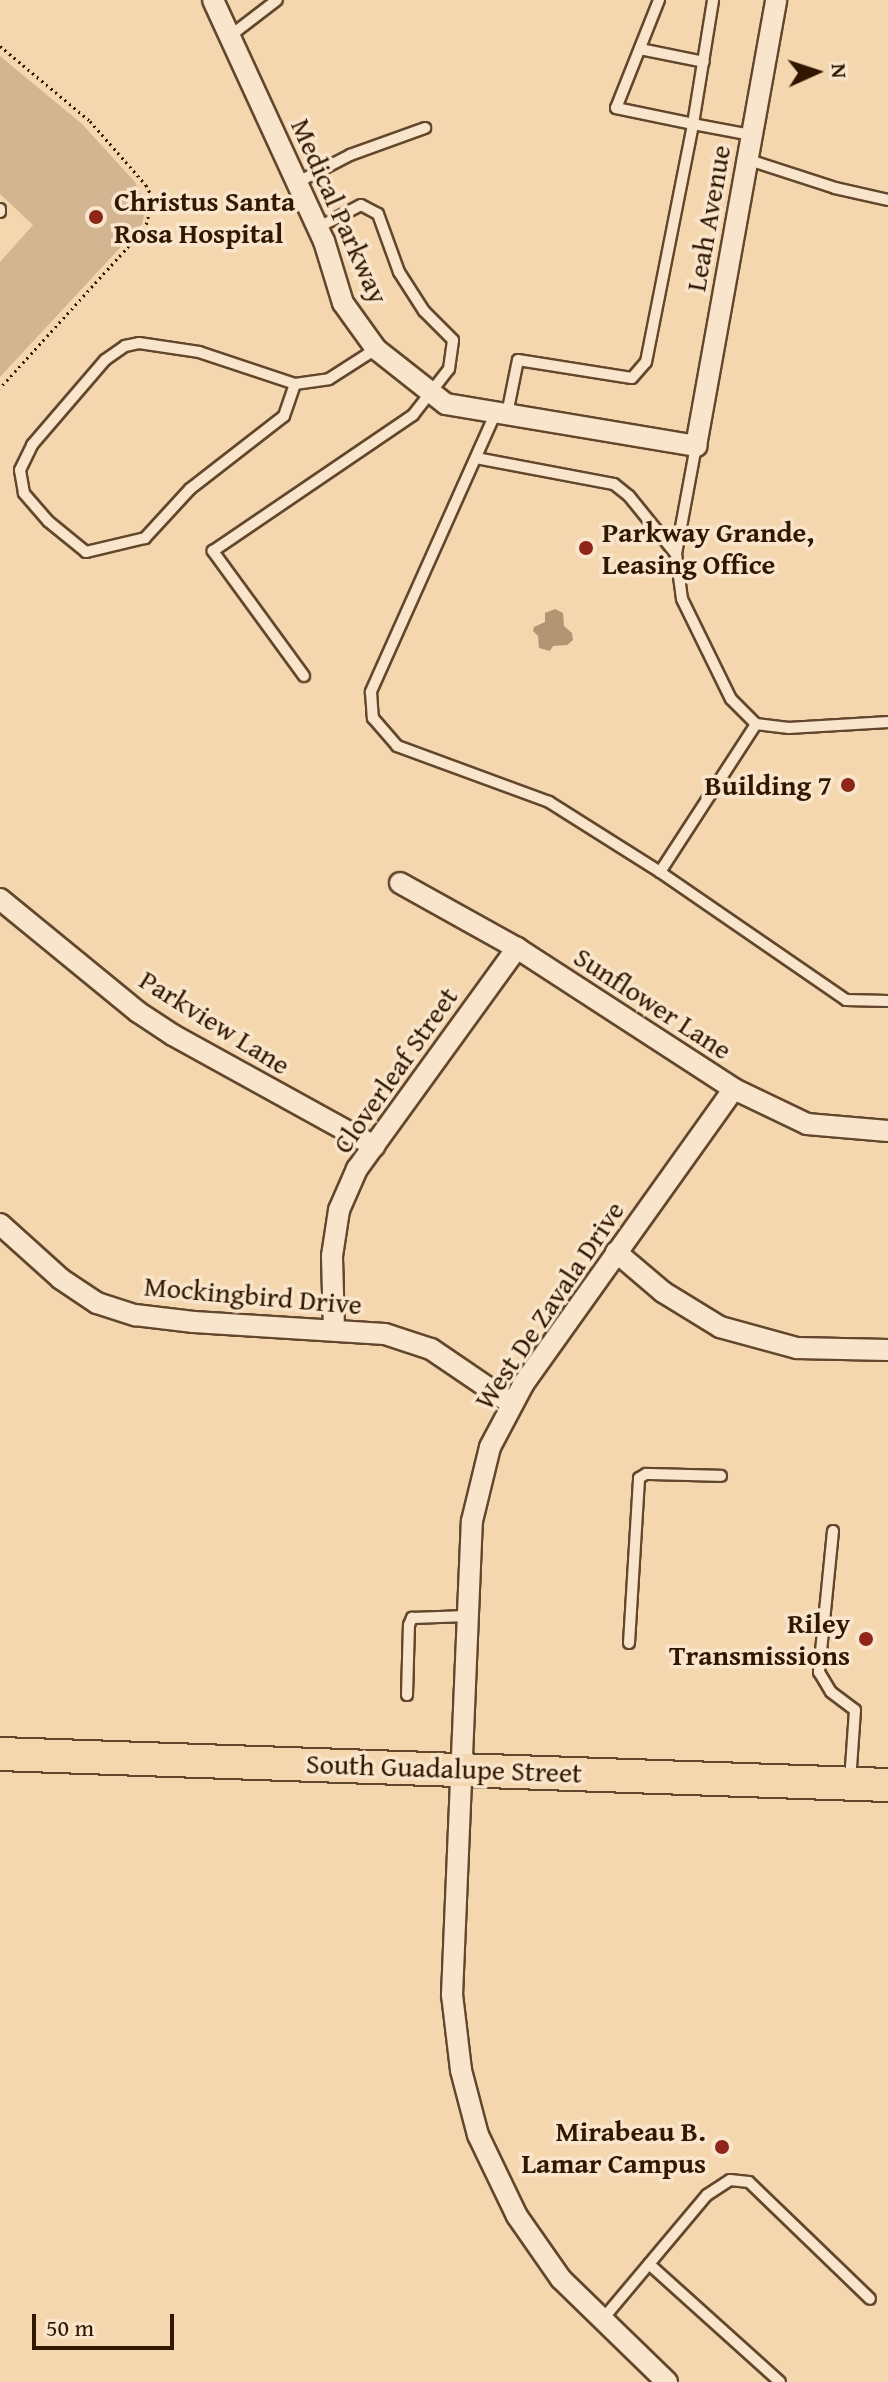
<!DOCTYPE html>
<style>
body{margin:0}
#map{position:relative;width:888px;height:2382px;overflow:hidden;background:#f4d7af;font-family:"Gentium Book Plus",serif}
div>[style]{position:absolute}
.green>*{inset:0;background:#d3b691}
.water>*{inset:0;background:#b29674}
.path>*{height:3px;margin-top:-1.5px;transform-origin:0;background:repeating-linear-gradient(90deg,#311700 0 2px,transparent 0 6px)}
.roads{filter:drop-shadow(2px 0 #62472c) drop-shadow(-2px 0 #62472c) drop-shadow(0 2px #62472c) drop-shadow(0 -2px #62472c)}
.lane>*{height:10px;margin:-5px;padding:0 5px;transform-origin:5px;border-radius:5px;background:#f8e5cb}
.street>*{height:20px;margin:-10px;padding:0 10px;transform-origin:10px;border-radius:10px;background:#f8e5cb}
.primary>*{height:32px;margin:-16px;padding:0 16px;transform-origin:16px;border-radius:16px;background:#f4d7af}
.dots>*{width:22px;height:22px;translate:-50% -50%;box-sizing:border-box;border:4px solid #f8e5cb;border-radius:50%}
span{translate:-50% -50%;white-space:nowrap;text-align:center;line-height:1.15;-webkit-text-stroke:7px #f8e5cb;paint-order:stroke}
.poi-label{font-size:28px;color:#311700;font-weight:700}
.left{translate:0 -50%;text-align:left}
.right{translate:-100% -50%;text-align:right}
.street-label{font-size:28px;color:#311700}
.north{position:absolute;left:776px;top:32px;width:80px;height:80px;-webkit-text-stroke:6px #f8e5cb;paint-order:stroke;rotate:87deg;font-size:22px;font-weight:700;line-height:32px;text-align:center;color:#311700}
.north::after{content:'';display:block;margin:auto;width:28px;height:36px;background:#311700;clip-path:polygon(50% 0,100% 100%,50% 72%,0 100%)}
.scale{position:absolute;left:32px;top:2314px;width:142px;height:36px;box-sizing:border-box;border:4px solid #311700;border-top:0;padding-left:10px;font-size:24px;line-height:28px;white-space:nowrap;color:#311700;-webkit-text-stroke:6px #f8e5cb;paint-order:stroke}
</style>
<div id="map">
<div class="green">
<i style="clip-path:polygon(0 56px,82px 124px,135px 182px,147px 205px,142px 224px,0 377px,0 262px,33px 225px,0 194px)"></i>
</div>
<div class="water">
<i style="clip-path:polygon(555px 609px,563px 613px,564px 626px,572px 633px,573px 640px,567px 645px,553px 646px,550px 651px,539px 648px,538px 636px,533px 631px,534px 627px,545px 622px,545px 613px)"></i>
</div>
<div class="path">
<i style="left:0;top:46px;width:117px;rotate:39.8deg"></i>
<i style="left:90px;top:121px;width:85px;rotate:48.8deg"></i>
<i style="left:146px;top:185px;width:16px;rotate:63deg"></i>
<i style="left:153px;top:199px;width:30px;rotate:105deg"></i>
<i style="left:145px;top:228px;width:216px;rotate:132.2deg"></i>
</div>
<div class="roads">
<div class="lane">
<i style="left:659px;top:0;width:116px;rotate:111.7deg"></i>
<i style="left:616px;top:108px;width:79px;rotate:11.7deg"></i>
<i style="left:693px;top:124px;width:126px;rotate:-80.8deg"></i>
<i style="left:230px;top:36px;width:59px;rotate:-37.5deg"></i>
<i style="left:640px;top:49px;width:65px;rotate:11.5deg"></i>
<i style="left:746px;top:159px;width:94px;rotate:18deg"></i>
<i style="left:835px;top:188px;width:54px;rotate:12.8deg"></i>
<i style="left:298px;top:182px;width:59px;rotate:-27.4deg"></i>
<i style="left:350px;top:155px;width:80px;rotate:-19.8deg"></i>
<i style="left:0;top:209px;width:3px;rotate:90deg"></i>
<i style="left:295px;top:384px;width:34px;rotate:109deg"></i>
<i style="left:284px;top:416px;width:119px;rotate:142.2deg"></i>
<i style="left:190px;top:489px;width:67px;rotate:132.6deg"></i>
<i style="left:145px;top:538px;width:61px;rotate:166.7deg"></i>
<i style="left:86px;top:552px;width:49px;rotate:-140.8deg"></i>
<i style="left:48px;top:521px;width:37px;rotate:-131deg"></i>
<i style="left:24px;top:493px;width:23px;rotate:-100deg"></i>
<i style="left:20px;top:470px;width:28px;rotate:-64deg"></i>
<i style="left:32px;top:445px;width:112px;rotate:-49.3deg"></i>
<i style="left:105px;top:360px;width:24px;rotate:-35deg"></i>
<i style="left:125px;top:346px;width:14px;rotate:-12deg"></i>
<i style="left:139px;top:343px;width:61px;rotate:8.5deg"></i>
<i style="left:199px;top:352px;width:101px;rotate:18.4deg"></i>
<i style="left:295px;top:384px;width:34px;rotate:-8deg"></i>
<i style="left:329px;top:379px;width:56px;rotate:-32.6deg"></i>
<i style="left:496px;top:412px;width:307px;rotate:114.1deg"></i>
<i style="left:371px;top:692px;width:26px;rotate:86deg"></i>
<i style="left:373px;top:718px;width:37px;rotate:49deg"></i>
<i style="left:397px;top:746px;width:162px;rotate:20.2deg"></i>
<i style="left:549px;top:802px;width:131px;rotate:32.2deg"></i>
<i style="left:660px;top:872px;width:226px;rotate:34.5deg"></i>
<i style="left:846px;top:1000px;width:42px;rotate:1.4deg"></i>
<i style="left:507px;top:414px;width:55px;rotate:-78.5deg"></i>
<i style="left:518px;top:360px;width:115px;rotate:9deg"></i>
<i style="left:632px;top:378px;width:21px;rotate:-49deg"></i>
<i style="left:646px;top:362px;width:243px;rotate:-78.8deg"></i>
<i style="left:693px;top:124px;width:59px;rotate:10.7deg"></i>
<i style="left:696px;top:446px;width:110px;rotate:100.5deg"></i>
<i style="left:676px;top:554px;width:45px;rotate:82.4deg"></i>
<i style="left:682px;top:599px;width:111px;rotate:63.9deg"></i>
<i style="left:731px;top:699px;width:35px;rotate:45deg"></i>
<i style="left:756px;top:724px;width:33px;rotate:7deg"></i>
<i style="left:789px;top:728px;width:99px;rotate:-3.5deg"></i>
<i style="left:476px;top:458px;width:140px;rotate:10.7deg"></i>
<i style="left:614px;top:484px;width:19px;rotate:39deg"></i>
<i style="left:629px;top:496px;width:75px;rotate:51deg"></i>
<i style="left:304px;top:676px;width:155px;rotate:-126.1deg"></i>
<i style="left:213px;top:551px;width:242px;rotate:-34.2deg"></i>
<i style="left:413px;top:415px;width:58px;rotate:-52deg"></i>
<i style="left:449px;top:369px;width:29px;rotate:-82deg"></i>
<i style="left:453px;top:340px;width:41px;rotate:-135deg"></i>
<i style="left:424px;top:311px;width:46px;rotate:-122.7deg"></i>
<i style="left:399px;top:272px;width:62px;rotate:-109.9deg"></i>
<i style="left:378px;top:214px;width:19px;rotate:-152deg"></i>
<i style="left:361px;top:205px;width:50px;rotate:152.4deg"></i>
<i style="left:660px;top:872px;width:176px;rotate:-57deg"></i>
<i style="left:833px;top:1531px;width:142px;rotate:95.7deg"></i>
<i style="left:819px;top:1672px;width:23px;rotate:59deg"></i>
<i style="left:831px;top:1692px;width:30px;rotate:37deg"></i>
<i style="left:855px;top:1710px;width:71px;rotate:94deg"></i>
<i style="left:629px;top:1643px;width:165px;rotate:-86.5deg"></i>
<i style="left:639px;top:1478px;width:8px;rotate:-30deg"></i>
<i style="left:646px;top:1474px;width:75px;rotate:1.5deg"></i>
<i style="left:407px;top:1695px;width:70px;rotate:-88.4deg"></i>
<i style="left:409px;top:1625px;width:8px;rotate:-67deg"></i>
<i style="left:412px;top:1618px;width:55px;rotate:-2.1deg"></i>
<i style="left:649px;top:2264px;width:176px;rotate:42deg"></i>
<i style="left:602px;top:2320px;width:163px;rotate:-50deg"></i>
<i style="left:707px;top:2195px;width:27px;rotate:-33deg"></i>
<i style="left:730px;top:2180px;width:19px;rotate:6deg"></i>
<i style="left:749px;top:2182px;width:168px;rotate:44deg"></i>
</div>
<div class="street">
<i style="left:213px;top:0;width:265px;rotate:65.3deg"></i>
<i style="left:324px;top:241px;width:65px;rotate:73deg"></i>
<i style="left:343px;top:303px;width:57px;rotate:54.3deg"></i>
<i style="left:376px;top:349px;width:89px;rotate:38.2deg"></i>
<i style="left:446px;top:404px;width:254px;rotate:9.5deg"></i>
<i style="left:696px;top:446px;width:453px;rotate:-79.8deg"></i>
<i style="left:400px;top:883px;width:134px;rotate:29.1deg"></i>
<i style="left:517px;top:948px;width:259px;rotate:33deg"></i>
<i style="left:734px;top:1089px;width:81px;rotate:25.6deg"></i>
<i style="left:807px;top:1124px;width:81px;rotate:4.9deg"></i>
<i style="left:0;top:899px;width:178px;rotate:39.3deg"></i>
<i style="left:138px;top:1012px;width:42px;rotate:33.3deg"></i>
<i style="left:173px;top:1035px;width:230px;rotate:28.9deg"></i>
<i style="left:0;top:1224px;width:82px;rotate:42deg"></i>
<i style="left:61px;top:1279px;width:43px;rotate:33.7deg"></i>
<i style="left:97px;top:1303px;width:40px;rotate:18deg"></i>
<i style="left:135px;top:1315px;width:59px;rotate:6.8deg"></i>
<i style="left:194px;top:1322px;width:191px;rotate:3.6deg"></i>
<i style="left:385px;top:1334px;width:48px;rotate:18.1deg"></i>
<i style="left:431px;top:1349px;width:98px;rotate:34.2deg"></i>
<i style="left:616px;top:1252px;width:62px;rotate:40.4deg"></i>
<i style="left:663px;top:1292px;width:67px;rotate:31.6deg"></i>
<i style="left:720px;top:1327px;width:80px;rotate:15.3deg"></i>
<i style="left:797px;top:1348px;width:91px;rotate:1.3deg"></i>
<i style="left:334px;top:1329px;width:73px;rotate:-91.6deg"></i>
<i style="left:332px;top:1256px;width:47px;rotate:-81.3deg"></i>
<i style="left:339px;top:1210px;width:45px;rotate:-66.3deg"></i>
<i style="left:357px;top:1169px;width:273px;rotate:-54.1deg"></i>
<i style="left:667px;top:2382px;width:148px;rotate:-135.8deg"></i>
<i style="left:561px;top:2279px;width:77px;rotate:-124.9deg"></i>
<i style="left:517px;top:2216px;width:90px;rotate:-115.7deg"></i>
<i style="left:478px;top:2135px;width:67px;rotate:-104.7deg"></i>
<i style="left:461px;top:2070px;width:76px;rotate:-96.8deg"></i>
<i style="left:452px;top:1995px;width:474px;rotate:-87.6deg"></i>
<i style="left:472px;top:1521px;width:76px;rotate:-76.3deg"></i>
<i style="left:490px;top:1447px;width:72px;rotate:-62deg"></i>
<i style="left:524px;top:1383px;width:361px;rotate:-54.5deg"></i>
</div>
<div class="primary">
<i style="left:0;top:1754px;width:889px;rotate:2deg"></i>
</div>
</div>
<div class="dots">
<i style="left:96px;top:217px;background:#8f2418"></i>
<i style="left:586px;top:548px;background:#8f2418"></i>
<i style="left:848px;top:785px;background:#8f2418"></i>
<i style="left:866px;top:1639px;background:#8f2418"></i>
<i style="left:722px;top:2147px;background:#8f2418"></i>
</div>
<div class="poi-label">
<span class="left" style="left:114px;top:217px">Christus Santa<br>Rosa Hospital</span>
<span class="left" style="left:602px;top:548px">Parkway Grande,<br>Leasing Office</span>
<span class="right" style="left:832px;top:785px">Building 7</span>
<span class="right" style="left:850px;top:1639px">Riley<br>Transmissions</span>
<span class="right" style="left:706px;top:2147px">Mirabeau B.<br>Lamar Campus</span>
</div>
<div class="street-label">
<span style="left:340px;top:211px;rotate:66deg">Medical Parkway</span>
<span style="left:708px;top:218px;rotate:-80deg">Leah Avenue</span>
<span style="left:653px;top:1003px;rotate:33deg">Sunflower Lane</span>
<span style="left:215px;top:1022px;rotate:32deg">Parkview Lane</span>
<span style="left:395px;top:1070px;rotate:-55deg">Cloverleaf Street</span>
<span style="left:253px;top:1295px;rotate:5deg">Mockingbird Drive</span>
<span style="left:549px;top:1305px;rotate:-56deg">West De Zavala Drive</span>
<span style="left:444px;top:1768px;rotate:2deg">South Guadalupe Street</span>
</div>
<div class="north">N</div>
<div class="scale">50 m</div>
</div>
